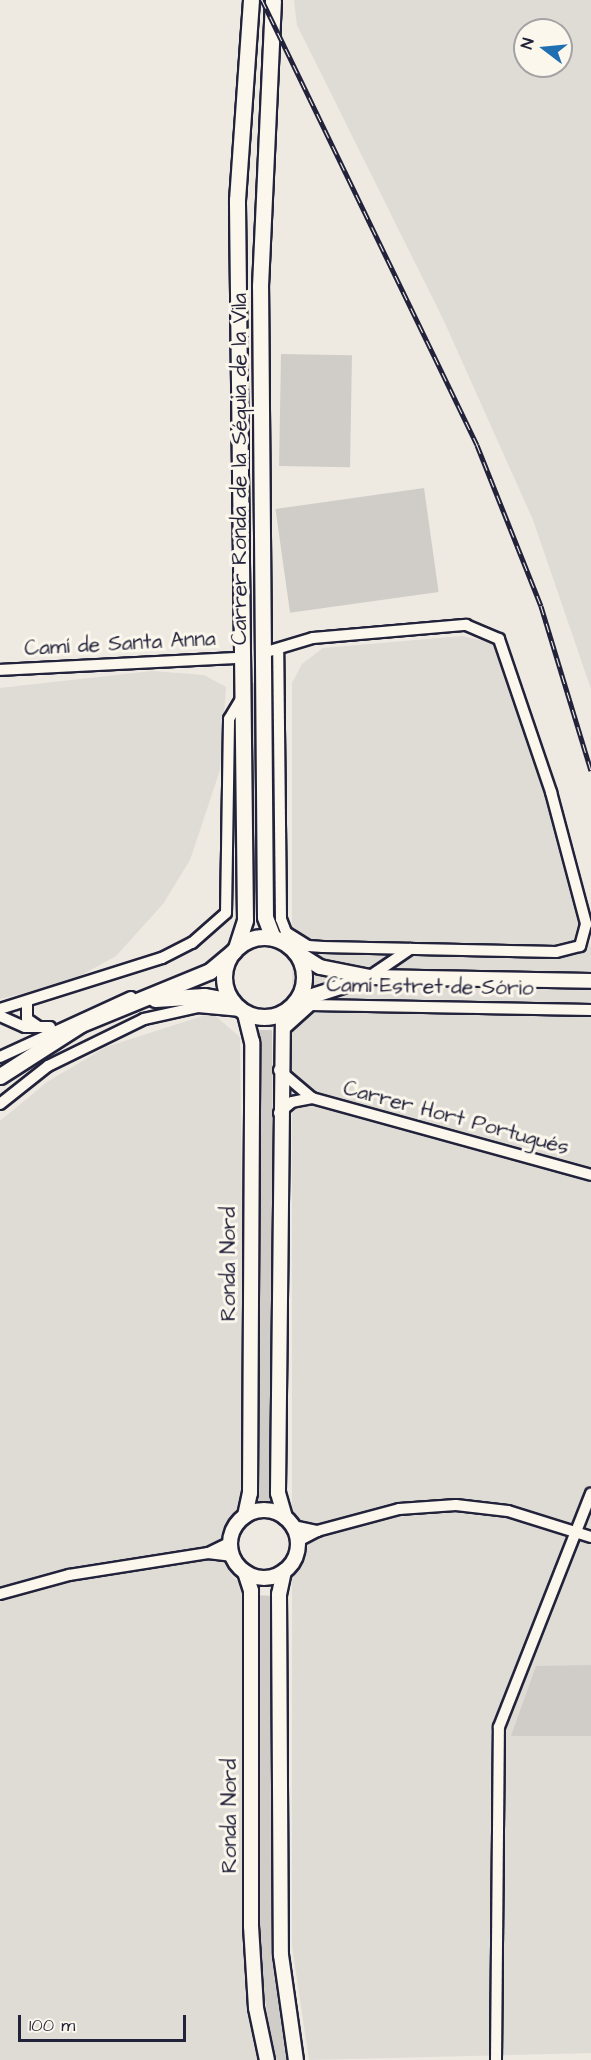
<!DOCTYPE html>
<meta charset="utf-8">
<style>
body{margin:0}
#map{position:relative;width:591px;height:2060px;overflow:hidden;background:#eeeae2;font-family:"Architects Daughter",sans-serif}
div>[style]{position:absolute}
.built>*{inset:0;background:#dfdbd5}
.green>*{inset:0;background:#d0cdc9;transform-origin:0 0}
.roads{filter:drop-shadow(2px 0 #22223b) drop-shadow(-2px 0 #22223b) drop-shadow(0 2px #22223b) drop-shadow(0 -2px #22223b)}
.street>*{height:10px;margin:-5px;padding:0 5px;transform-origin:5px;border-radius:5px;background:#fbf7ec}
.secondary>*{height:14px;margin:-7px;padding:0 7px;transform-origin:7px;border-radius:7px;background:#fbf7ec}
.secondary>.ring{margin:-7px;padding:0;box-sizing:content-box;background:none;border:14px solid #fbf7ec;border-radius:50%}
.primary>*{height:15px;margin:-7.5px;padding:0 7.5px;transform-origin:7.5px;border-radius:7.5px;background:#fbf7ec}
.primary>.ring{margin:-7.5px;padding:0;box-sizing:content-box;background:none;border:15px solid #fbf7ec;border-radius:50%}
.rail>*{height:5px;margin-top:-2.5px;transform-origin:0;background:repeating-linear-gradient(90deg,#fbf7ec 0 9px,#22223b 0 18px);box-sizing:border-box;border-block:2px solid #22223b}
span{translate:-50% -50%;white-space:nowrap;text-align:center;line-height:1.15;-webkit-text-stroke:6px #fbf7ec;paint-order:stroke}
.street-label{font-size:21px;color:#22223b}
.north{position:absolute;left:513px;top:18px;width:60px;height:60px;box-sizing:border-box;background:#fbf7ec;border:2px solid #a4a2a5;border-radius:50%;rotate:286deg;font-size:16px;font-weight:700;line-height:24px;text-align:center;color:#22223b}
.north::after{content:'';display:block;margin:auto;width:21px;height:27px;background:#1f6fb2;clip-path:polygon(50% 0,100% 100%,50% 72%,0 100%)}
.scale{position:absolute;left:18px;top:2015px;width:168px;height:27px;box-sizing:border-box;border:3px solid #22223b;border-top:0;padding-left:8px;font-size:18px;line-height:21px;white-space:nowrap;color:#22223b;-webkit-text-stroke:4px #fbf7ec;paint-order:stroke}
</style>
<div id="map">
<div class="built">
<i style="clip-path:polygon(evenodd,294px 0,591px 0,591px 689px,533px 520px,444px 321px,297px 25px,294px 0,525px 30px,561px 30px,561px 66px,525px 66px,525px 30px)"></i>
<i style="clip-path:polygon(462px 636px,493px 643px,546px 800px,582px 934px,591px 946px,591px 2053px,309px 2060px,292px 1946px,292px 683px,302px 664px,323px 648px)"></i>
<i style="clip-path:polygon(152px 671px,204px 675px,226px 687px,220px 770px,190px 860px,163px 904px,116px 956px,67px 983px,0 999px,0 688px)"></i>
<i style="clip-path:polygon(212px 1013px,240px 1037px,245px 1508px,224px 1532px,223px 1550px,232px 1576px,244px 1587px,244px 1962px,258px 2060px,0 2060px,0 1121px,47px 1082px,106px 1047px)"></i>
</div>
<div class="green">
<i style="left:281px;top:354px;width:71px;height:112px;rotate:1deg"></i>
<i style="left:424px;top:488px;width:105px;height:150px;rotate:82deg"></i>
<i style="left:258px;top:683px;width:210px;height:10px;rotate:89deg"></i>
<i style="clip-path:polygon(256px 1030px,272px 1030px,275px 1503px,256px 1502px)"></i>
<i style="clip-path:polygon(255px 1595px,273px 1596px,275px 1959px,291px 2060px,274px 2060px,257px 1946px)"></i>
<i style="clip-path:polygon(591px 1665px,591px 1736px,511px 1736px,536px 1666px)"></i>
</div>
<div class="roads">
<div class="street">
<i style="left:263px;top:653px;width:52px;rotate:-16.7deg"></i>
<i style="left:313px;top:638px;width:154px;rotate:-4.9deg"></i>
<i style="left:466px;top:625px;width:36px;rotate:23deg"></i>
<i style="left:499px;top:639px;width:162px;rotate:71.2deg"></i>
<i style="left:551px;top:792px;width:137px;rotate:75.1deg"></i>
<i style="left:586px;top:924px;width:23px;rotate:105deg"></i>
<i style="left:580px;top:946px;width:25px;rotate:166deg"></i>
<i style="left:556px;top:952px;width:233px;rotate:-178.8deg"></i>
<i style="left:323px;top:947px;width:15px;rotate:-176deg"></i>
<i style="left:308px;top:946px;width:26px;rotate:-148deg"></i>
<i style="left:286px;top:932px;width:14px;rotate:-111deg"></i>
<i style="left:281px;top:919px;width:266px;rotate:-90.6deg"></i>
<i style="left:0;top:670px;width:241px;rotate:-2.9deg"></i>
<i style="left:369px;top:977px;width:50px;rotate:-34.3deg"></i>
<i style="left:27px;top:1003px;width:16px;rotate:90deg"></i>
<i style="left:27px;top:1019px;width:14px;rotate:34deg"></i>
<i style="left:0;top:1009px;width:170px;rotate:-17.5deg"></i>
<i style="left:162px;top:958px;width:34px;rotate:-27deg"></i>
<i style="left:192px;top:943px;width:45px;rotate:-41.4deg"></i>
<i style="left:226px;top:913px;width:194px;rotate:-89.1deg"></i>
<i style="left:229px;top:719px;width:26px;rotate:-59deg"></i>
<i style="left:0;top:1016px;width:27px;rotate:24deg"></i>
<i style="left:25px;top:1027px;width:25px"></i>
<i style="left:281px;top:1032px;width:40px;rotate:-42deg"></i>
<i style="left:311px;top:1005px;width:280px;rotate:1deg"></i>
<i style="left:0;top:1057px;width:144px;rotate:-24.6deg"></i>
<i style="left:279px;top:1070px;width:43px;rotate:40.3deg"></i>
<i style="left:312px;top:1098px;width:20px;rotate:169deg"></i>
<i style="left:292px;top:1102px;width:17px;rotate:140deg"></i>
<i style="left:312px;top:1098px;width:289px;rotate:15.4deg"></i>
<i style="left:0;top:1104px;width:61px;rotate:-38.4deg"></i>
<i style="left:48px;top:1066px;width:107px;rotate:-26.1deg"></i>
<i style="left:144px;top:1019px;width:55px;rotate:-12.5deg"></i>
<i style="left:198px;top:1007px;width:43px;rotate:5.3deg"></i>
<i style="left:293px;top:1526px;width:25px;rotate:12deg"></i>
<i style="left:317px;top:1531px;width:21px;rotate:152deg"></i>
<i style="left:317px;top:1531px;width:85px;rotate:-15deg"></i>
<i style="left:399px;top:1509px;width:57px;rotate:-4deg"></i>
<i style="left:456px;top:1505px;width:52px;rotate:6.6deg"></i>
<i style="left:508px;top:1511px;width:87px;rotate:17.4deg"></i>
<i style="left:231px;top:1542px;width:25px;rotate:154deg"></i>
<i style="left:208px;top:1553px;width:25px;rotate:7deg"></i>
<i style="left:0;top:1594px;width:72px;rotate:-15.4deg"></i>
<i style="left:69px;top:1575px;width:141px;rotate:-9deg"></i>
<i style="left:496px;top:2060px;width:333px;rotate:-89.5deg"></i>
<i style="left:499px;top:1727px;width:251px;rotate:-68.5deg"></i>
</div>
<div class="secondary">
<i style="left:296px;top:952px;width:28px;rotate:32deg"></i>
<i style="left:320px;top:967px;width:50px;rotate:11.5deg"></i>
<i style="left:369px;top:977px;width:222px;rotate:1deg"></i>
<i style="left:297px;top:1001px;width:71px;rotate:-17.9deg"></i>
<i style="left:283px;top:1013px;width:480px;rotate:90.6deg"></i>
<i style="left:278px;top:1493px;width:25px;rotate:74deg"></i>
<i class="ring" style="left:230px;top:1510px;width:54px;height:54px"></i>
<i style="left:245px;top:1516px;width:24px;rotate:-78deg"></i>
<i style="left:250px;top:1493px;width:451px;rotate:-89.7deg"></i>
<i style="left:252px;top:1042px;width:30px;rotate:-104deg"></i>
<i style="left:284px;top:1571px;width:24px;rotate:102deg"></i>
<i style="left:279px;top:1594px;width:361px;rotate:89.7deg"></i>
<i style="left:281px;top:1955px;width:106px;rotate:81.9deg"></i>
<i style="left:245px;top:1572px;width:20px;rotate:72deg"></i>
<i style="left:251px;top:1591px;width:335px;rotate:90deg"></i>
<i style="left:251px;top:1926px;width:82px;rotate:86.5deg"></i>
<i style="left:256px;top:2008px;width:53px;rotate:78.1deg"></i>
</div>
<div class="primary">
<i class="ring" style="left:224px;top:937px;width:65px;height:65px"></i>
<i style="left:273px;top:938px;width:22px;rotate:-111deg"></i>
<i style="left:265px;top:917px;width:631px;rotate:-90.45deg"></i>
<i style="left:260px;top:286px;width:286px;rotate:-87.4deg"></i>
<i style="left:236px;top:948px;width:29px;rotate:-72deg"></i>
<i style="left:245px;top:920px;width:720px;rotate:-90.64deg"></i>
<i style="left:237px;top:200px;width:200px;rotate:-86deg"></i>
<i style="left:155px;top:999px;width:49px;rotate:-3.5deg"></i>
<i style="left:204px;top:996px;width:28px;rotate:10deg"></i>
<i style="left:0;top:1076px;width:96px;rotate:-32.7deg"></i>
<i style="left:81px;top:1024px;width:139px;rotate:-22.3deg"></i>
<i style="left:210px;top:971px;width:31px;rotate:-40deg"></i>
</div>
</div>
<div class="rail">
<i style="left:262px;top:0;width:494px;rotate:64.2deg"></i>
<i style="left:477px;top:445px;width:173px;rotate:68.3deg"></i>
<i style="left:541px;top:606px;width:172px;rotate:73.1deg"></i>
</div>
<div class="street-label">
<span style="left:240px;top:469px;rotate:-90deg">Carrer Ronda de la Séquia de la Vila</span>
<span style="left:120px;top:644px;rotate:-3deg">Camí de Santa Anna</span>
<span style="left:430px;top:987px;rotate:1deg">Camí Estret de Sório</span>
<span style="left:456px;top:1118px;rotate:15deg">Carrer Hort Portugués</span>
<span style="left:229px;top:1264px;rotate:-90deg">Ronda Nord</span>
<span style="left:230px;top:1816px;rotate:-90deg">Ronda Nord</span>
</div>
<div class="north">N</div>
<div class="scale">100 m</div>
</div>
